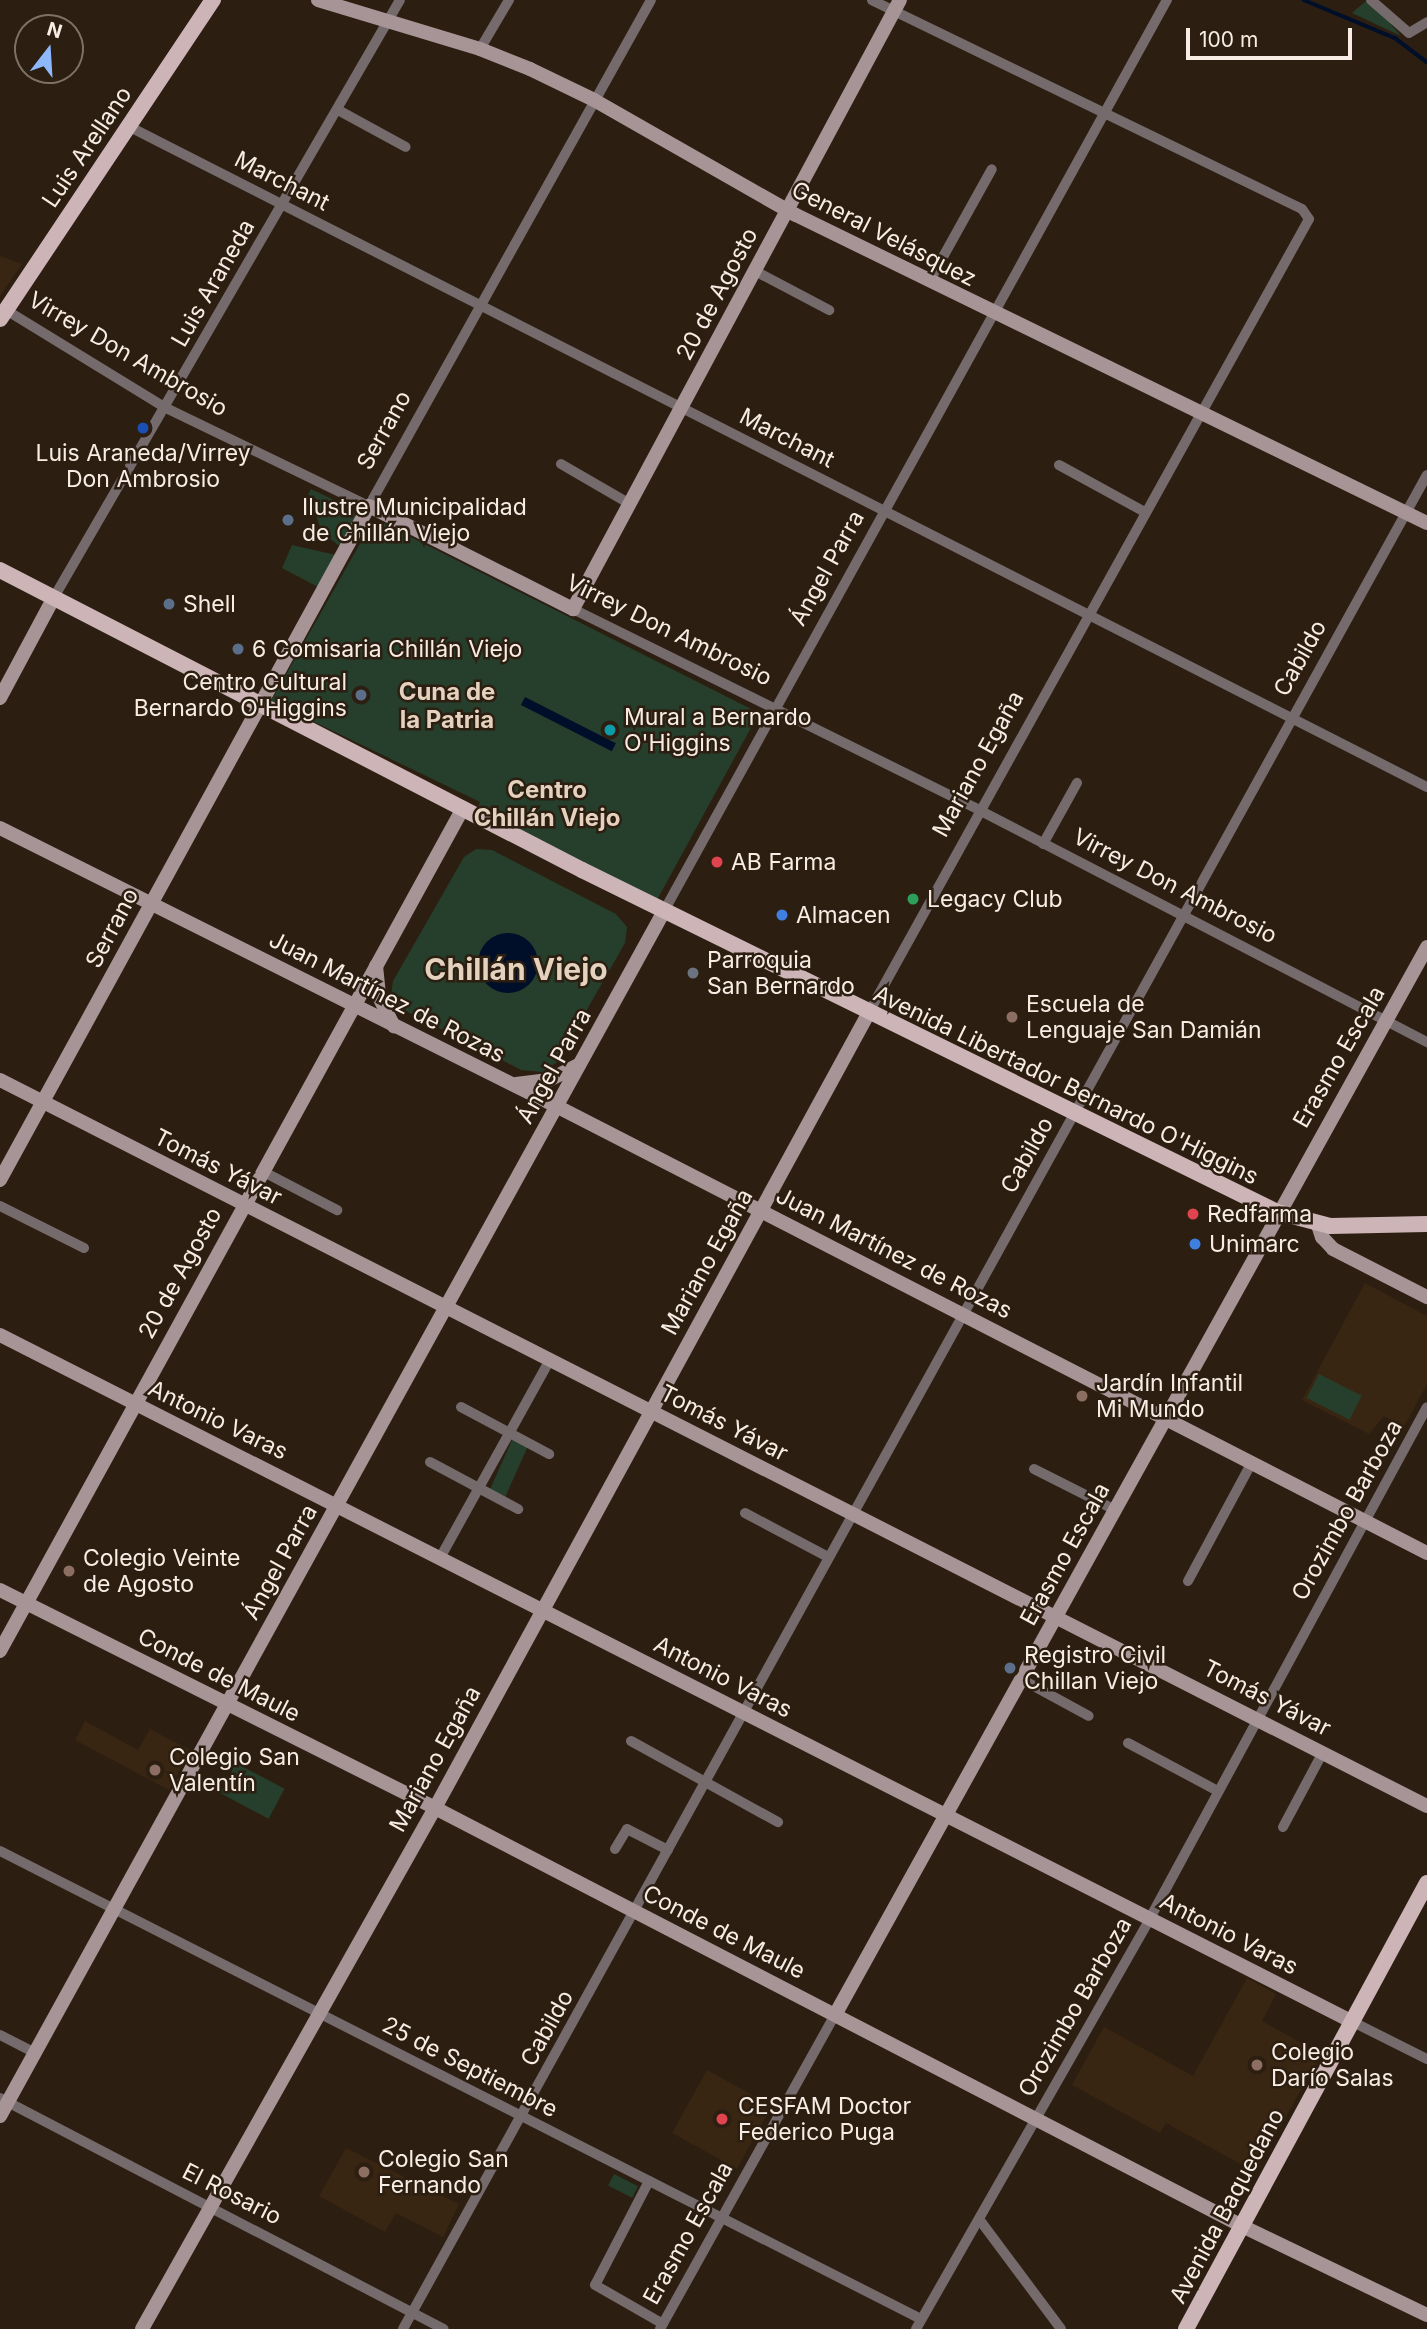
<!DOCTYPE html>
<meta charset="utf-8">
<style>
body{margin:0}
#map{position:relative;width:1427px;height:2329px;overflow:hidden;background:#2c1e10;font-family:Inter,sans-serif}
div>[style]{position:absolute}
.built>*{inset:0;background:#392612;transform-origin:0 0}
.green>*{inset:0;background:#263f2c;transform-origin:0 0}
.water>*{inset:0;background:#000f29;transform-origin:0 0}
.round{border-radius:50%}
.stream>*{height:3.5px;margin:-1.75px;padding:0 1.75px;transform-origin:1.75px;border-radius:1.75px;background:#000f29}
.street>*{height:10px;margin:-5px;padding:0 5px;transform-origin:5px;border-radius:5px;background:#756a6c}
.secondary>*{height:14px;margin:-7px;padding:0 7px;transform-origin:7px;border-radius:7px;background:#a69496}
.primary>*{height:16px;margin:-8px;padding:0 8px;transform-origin:8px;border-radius:8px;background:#ccb4b7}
.dots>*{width:19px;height:19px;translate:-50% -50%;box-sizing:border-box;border:4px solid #2c1e10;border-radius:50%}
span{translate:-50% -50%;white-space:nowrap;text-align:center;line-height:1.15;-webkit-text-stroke:5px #2c1e10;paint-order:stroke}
.street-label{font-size:23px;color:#f7ede4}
.poi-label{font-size:23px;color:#f7ede4}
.left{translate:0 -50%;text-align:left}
.right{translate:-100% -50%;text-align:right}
.neighbourhood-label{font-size:24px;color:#e4d2bf;font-weight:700}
.district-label{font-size:30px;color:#e4d2bf;font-weight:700}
.north{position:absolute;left:14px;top:14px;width:70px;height:70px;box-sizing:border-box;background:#2c1e10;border:2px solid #7d7165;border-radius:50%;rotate:17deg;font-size:19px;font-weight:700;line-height:28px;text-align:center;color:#f7ede4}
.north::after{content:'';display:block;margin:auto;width:24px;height:32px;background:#8db9fc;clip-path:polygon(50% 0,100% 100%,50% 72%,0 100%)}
.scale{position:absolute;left:1186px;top:28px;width:166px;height:32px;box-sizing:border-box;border:4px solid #f7ede4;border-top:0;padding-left:9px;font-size:21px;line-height:24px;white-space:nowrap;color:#f7ede4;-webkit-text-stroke:5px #2c1e10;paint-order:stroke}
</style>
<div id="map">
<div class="built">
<i style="clip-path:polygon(0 256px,22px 264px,0 296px)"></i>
<i style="clip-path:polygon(1365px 1283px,1427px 1316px,1427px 1384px,1404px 1427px,1384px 1416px,1369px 1434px,1302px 1400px)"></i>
<i style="clip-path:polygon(85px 1721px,138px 1750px,150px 1729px,190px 1750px,169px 1790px,75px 1740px)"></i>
<i style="clip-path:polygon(1247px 1978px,1276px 1994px,1262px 2021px,1321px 2054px,1255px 2172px,1166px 2123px,1160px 2133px,1072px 2085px,1104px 2027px,1193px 2076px)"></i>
<i style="left:707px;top:2070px;width:74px;height:72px;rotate:29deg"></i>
<i style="clip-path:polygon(346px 2148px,459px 2204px,443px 2237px,396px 2213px,385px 2232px,319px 2196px)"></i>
</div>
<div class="green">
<i style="clip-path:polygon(1367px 0,1370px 0,1401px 36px,1352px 13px)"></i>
<i style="clip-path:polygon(311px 489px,353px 509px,356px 520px,341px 547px,322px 533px,316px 515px,310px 512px,317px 499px,308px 495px)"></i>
<i style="clip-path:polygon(381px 522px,759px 713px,657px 900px,477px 810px,480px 802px,271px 701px,371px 524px)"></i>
<i style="clip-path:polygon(292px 545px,336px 555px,318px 587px,282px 568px)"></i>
<i style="clip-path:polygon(476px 849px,492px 850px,616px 914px,627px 927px,625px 943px,557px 1062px,543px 1072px,521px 1070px,400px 1008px,391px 996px,393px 981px,464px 857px)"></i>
<i style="left:1319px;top:1374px;width:48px;height:27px;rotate:27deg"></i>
<i style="left:512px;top:1440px;width:17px;height:54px;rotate:24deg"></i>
<i style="left:236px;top:1763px;width:55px;height:34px;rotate:28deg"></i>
<i style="left:614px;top:2174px;width:27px;height:13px;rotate:27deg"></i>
</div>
<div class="water">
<i style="left:525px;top:697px;width:102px;height:9px;rotate:27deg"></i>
<i class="round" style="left:478px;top:933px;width:60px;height:60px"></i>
</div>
<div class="stream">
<i style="left:1304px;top:0;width:99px;rotate:22.7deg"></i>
<i style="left:1395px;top:38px;width:40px;rotate:37deg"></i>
</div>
<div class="street">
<i style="left:1371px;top:0;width:50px;rotate:41deg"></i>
<i style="left:1409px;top:33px;width:21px;rotate:-31deg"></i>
<i style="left:480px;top:49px;width:57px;rotate:-59.4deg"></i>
<i style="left:338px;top:110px;width:77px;rotate:28.6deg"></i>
<i style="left:128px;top:126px;width:1458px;rotate:26.97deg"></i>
<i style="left:755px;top:271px;width:84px;rotate:27.8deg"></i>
<i style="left:929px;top:282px;width:129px;rotate:-60.9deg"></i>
<i style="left:6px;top:310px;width:188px;rotate:31.5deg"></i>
<i style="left:166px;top:408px;width:225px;rotate:25.8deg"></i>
<i style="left:369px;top:506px;width:579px;rotate:-60.87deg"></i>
<i style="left:561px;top:464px;width:80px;rotate:30.1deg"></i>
<i style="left:1059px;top:465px;width:98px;rotate:28.7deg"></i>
<i style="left:53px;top:599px;width:692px;rotate:-59.92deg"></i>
<i style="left:573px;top:609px;width:453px;rotate:26.3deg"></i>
<i style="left:979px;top:810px;width:505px;rotate:27.38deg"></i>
<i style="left:1043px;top:844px;width:70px;rotate:-60.9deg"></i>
<i style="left:664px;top:911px;width:1041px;rotate:-61.1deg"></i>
<i style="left:868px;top:1014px;width:909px;rotate:-60.98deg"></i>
<i style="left:1309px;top:219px;width:12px;rotate:-125deg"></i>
<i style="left:1302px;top:209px;width:478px;rotate:-154.1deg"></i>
<i style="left:262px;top:1171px;width:85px;rotate:27.5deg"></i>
<i style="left:0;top:1206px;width:94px;rotate:26.6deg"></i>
<i style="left:461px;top:1407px;width:100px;rotate:28.1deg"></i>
<i style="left:430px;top:1462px;width:100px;rotate:28.1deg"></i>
<i style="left:1034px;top:1469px;width:91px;rotate:26.8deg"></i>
<i style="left:745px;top:1513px;width:94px;rotate:27.9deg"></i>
<i style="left:440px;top:1558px;width:225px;rotate:-61deg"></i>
<i style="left:1188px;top:1581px;width:135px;rotate:-61.7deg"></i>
<i style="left:1021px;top:1679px;width:77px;rotate:28.6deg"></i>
<i style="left:631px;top:1741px;width:168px;rotate:28.9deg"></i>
<i style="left:1128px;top:1743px;width:102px;rotate:28.1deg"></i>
<i style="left:1283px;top:1827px;width:85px;rotate:-61.9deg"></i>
<i style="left:615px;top:1849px;width:23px;rotate:-59deg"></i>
<i style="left:627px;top:1829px;width:46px;rotate:27.1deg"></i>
<i style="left:0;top:1851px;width:1033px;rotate:26.94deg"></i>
<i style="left:1351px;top:2021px;width:85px;rotate:26.6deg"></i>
<i style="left:0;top:2035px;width:39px;rotate:27deg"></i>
<i style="left:0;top:2098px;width:500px;rotate:27.5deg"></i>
<i style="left:649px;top:2181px;width:117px;rotate:117.4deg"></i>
<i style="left:595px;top:2285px;width:78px;rotate:29.8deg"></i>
<i style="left:979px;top:2219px;width:137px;rotate:53.3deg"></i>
<i style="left:403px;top:2329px;width:2118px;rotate:-61.09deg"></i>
<i style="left:660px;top:2329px;width:359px;rotate:-60.9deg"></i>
<i style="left:916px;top:2329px;width:471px;rotate:-60.3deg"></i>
<i style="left:1149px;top:1920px;width:583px;rotate:-61.55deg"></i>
</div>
<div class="secondary">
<i style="left:318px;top:0;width:169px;rotate:16.8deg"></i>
<i style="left:480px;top:49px;width:54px;rotate:21.8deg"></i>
<i style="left:530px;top:69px;width:71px;rotate:25.8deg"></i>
<i style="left:594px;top:100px;width:232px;rotate:29.7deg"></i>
<i style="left:796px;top:215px;width:702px;rotate:26.02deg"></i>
<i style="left:0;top:698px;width:112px;rotate:-61.8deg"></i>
<i style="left:0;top:828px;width:624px;rotate:26.57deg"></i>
<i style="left:558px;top:1107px;width:977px;rotate:27.17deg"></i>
<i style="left:376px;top:966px;width:31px;rotate:84deg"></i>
<i style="left:379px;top:997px;width:33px;rotate:63deg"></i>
<i style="left:0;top:1080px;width:1601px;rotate:26.97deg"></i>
<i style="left:516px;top:1084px;width:33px;rotate:-7deg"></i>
<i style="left:549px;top:1080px;width:34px;rotate:-27deg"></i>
<i style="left:0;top:1180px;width:768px;rotate:-61.3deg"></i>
<i style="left:369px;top:506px;width:229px;rotate:26.8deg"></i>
<i style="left:573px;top:609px;width:691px;rotate:-61.77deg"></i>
<i style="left:1318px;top:1225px;width:13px;rotate:72deg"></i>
<i style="left:1322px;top:1237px;width:16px;rotate:47deg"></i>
<i style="left:1333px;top:1249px;width:106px;rotate:27.1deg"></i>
<i style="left:0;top:1335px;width:1515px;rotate:26.92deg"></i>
<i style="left:0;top:1590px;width:487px;rotate:26.6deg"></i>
<i style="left:435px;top:1808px;width:909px;rotate:27.38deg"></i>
<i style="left:1242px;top:2226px;width:205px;rotate:25.7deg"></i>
<i style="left:0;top:1651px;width:962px;rotate:-61.22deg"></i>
<i style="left:835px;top:2015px;width:1221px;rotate:-61deg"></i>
<i style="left:0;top:2116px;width:1376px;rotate:-61.14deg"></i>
<i style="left:142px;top:2329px;width:598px;rotate:-60.65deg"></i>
<i style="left:435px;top:1808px;width:904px;rotate:-61.39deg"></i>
</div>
<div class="primary">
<i style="left:0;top:319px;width:384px;rotate:-56.3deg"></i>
<i style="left:0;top:570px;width:655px;rotate:27.27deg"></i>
<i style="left:582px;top:870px;width:775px;rotate:26.2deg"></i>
<i style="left:1277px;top:1212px;width:55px;rotate:14.8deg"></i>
<i style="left:1330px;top:1226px;width:97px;rotate:-1.2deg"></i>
<i style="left:1186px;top:2329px;width:507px;rotate:-61.62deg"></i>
</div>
<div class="dots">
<i style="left:143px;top:428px;background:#1a4fb4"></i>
<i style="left:288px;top:520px;background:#5c6f8a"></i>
<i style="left:169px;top:604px;background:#5c6f8a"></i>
<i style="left:238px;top:649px;background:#5c6f8a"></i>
<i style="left:361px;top:695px;background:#5c6f8a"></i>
<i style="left:610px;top:730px;background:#0f9aa8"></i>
<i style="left:717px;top:862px;background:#e0444e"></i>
<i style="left:913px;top:899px;background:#2e9e5b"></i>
<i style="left:782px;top:915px;background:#3f7fe0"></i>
<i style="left:693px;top:973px;background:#6b7280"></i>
<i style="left:1012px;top:1017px;background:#8d6e63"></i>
<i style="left:1193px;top:1214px;background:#e0444e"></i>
<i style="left:1195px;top:1244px;background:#3f7fe0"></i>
<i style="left:1082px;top:1396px;background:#8d6e63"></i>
<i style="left:69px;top:1571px;background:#8d6e63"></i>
<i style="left:1010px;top:1668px;background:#5c6f8a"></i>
<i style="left:155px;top:1770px;background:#8d6e63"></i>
<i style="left:1257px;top:2065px;background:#8d6e63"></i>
<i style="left:722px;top:2119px;background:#e0444e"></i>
<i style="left:364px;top:2172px;background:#8d6e63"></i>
</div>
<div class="street-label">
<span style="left:87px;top:147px;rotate:-56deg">Luis Arellano</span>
<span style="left:282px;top:181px;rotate:27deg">Marchant</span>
<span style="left:884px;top:234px;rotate:27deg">General Velásquez</span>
<span style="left:213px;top:283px;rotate:-60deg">Luis Araneda</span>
<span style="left:717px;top:294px;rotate:-62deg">20 de Agosto</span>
<span style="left:128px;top:354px;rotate:30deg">Virrey Don Ambrosio</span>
<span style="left:384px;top:430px;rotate:-61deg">Serrano</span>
<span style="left:787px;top:438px;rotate:27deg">Marchant</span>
<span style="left:827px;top:568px;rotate:-61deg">Ángel Parra</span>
<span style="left:669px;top:630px;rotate:26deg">Virrey Don Ambrosio</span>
<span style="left:1300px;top:658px;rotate:-61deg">Cabildo</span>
<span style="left:978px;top:764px;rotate:-61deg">Mariano Egaña</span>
<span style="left:1175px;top:886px;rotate:27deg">Virrey Don Ambrosio</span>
<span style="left:112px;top:928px;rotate:-62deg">Serrano</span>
<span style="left:387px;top:997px;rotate:27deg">Juan Martínez de Rozas</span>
<span style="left:1339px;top:1057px;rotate:-60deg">Erasmo Escala</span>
<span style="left:554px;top:1066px;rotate:-61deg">Ángel Parra</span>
<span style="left:1066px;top:1085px;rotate:26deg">Avenida Libertador Bernardo O'Higgins</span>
<span style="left:1027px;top:1155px;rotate:-61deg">Cabildo</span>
<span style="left:218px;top:1167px;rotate:27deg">Tomás Yávar</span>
<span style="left:894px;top:1253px;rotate:27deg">Juan Martínez de Rozas</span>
<span style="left:707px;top:1262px;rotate:-61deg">Mariano Egaña</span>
<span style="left:180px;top:1273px;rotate:-61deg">20 de Agosto</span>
<span style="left:218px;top:1420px;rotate:26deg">Antonio Varas</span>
<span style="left:724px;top:1423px;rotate:27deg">Tomás Yávar</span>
<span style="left:1347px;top:1510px;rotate:-61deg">Orozimbo Barboza</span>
<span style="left:1065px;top:1554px;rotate:-61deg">Erasmo Escala</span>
<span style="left:280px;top:1562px;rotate:-61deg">Ángel Parra</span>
<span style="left:219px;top:1675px;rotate:27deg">Conde de Maule</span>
<span style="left:723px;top:1677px;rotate:27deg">Antonio Varas</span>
<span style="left:1267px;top:1698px;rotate:27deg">Tomás Yávar</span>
<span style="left:435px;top:1759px;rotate:-61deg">Mariano Egaña</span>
<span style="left:724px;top:1932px;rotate:27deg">Conde de Maule</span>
<span style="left:1229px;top:1934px;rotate:27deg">Antonio Varas</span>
<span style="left:1075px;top:2007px;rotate:-60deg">Orozimbo Barboza</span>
<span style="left:547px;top:2028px;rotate:-61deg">Cabildo</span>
<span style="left:470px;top:2067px;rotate:27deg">25 de Septiembre</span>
<span style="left:232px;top:2194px;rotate:27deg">El Rosario</span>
<span style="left:1227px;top:2206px;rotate:-62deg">Avenida Baquedano</span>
<span style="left:688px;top:2233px;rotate:-61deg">Erasmo Escala</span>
</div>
<div class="poi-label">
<span style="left:143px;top:466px">Luis Araneda/Virrey<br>Don Ambrosio</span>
<span class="left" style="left:302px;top:520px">Ilustre Municipalidad<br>de Chillán Viejo</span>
<span class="left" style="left:183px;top:604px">Shell</span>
<span class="left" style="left:252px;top:649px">6 Comisaria Chillán Viejo</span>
<span class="right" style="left:347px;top:695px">Centro Cultural<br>Bernardo O'Higgins</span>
<span class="left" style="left:624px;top:730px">Mural a Bernardo<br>O'Higgins</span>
<span class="left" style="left:731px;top:862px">AB Farma</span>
<span class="left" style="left:927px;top:899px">Legacy Club</span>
<span class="left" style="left:796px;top:915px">Almacen</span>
<span class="left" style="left:707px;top:973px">Parroquia<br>San Bernardo</span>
<span class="left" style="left:1026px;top:1017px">Escuela de<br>Lenguaje San Damián</span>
<span class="left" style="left:1207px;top:1214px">Redfarma</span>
<span class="left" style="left:1209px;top:1244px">Unimarc</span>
<span class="left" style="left:1096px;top:1396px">Jardín Infantil<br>Mi Mundo</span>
<span class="left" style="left:83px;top:1571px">Colegio Veinte<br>de Agosto</span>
<span class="left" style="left:1024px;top:1668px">Registro Civil<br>Chillan Viejo</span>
<span class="left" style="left:169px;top:1770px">Colegio San<br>Valentín</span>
<span class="left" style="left:1271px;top:2065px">Colegio<br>Darío Salas</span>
<span class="left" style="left:738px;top:2119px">CESFAM Doctor<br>Federico Puga</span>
<span class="left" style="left:378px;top:2172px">Colegio San<br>Fernando</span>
</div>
<div class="neighbourhood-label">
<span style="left:447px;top:706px">Cuna de<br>la Patria</span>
<span style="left:547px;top:804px">Centro<br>Chillán Viejo</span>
</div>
<div class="district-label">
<span style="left:516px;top:969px">Chillán Viejo</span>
</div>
<div class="north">N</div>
<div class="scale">100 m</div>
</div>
